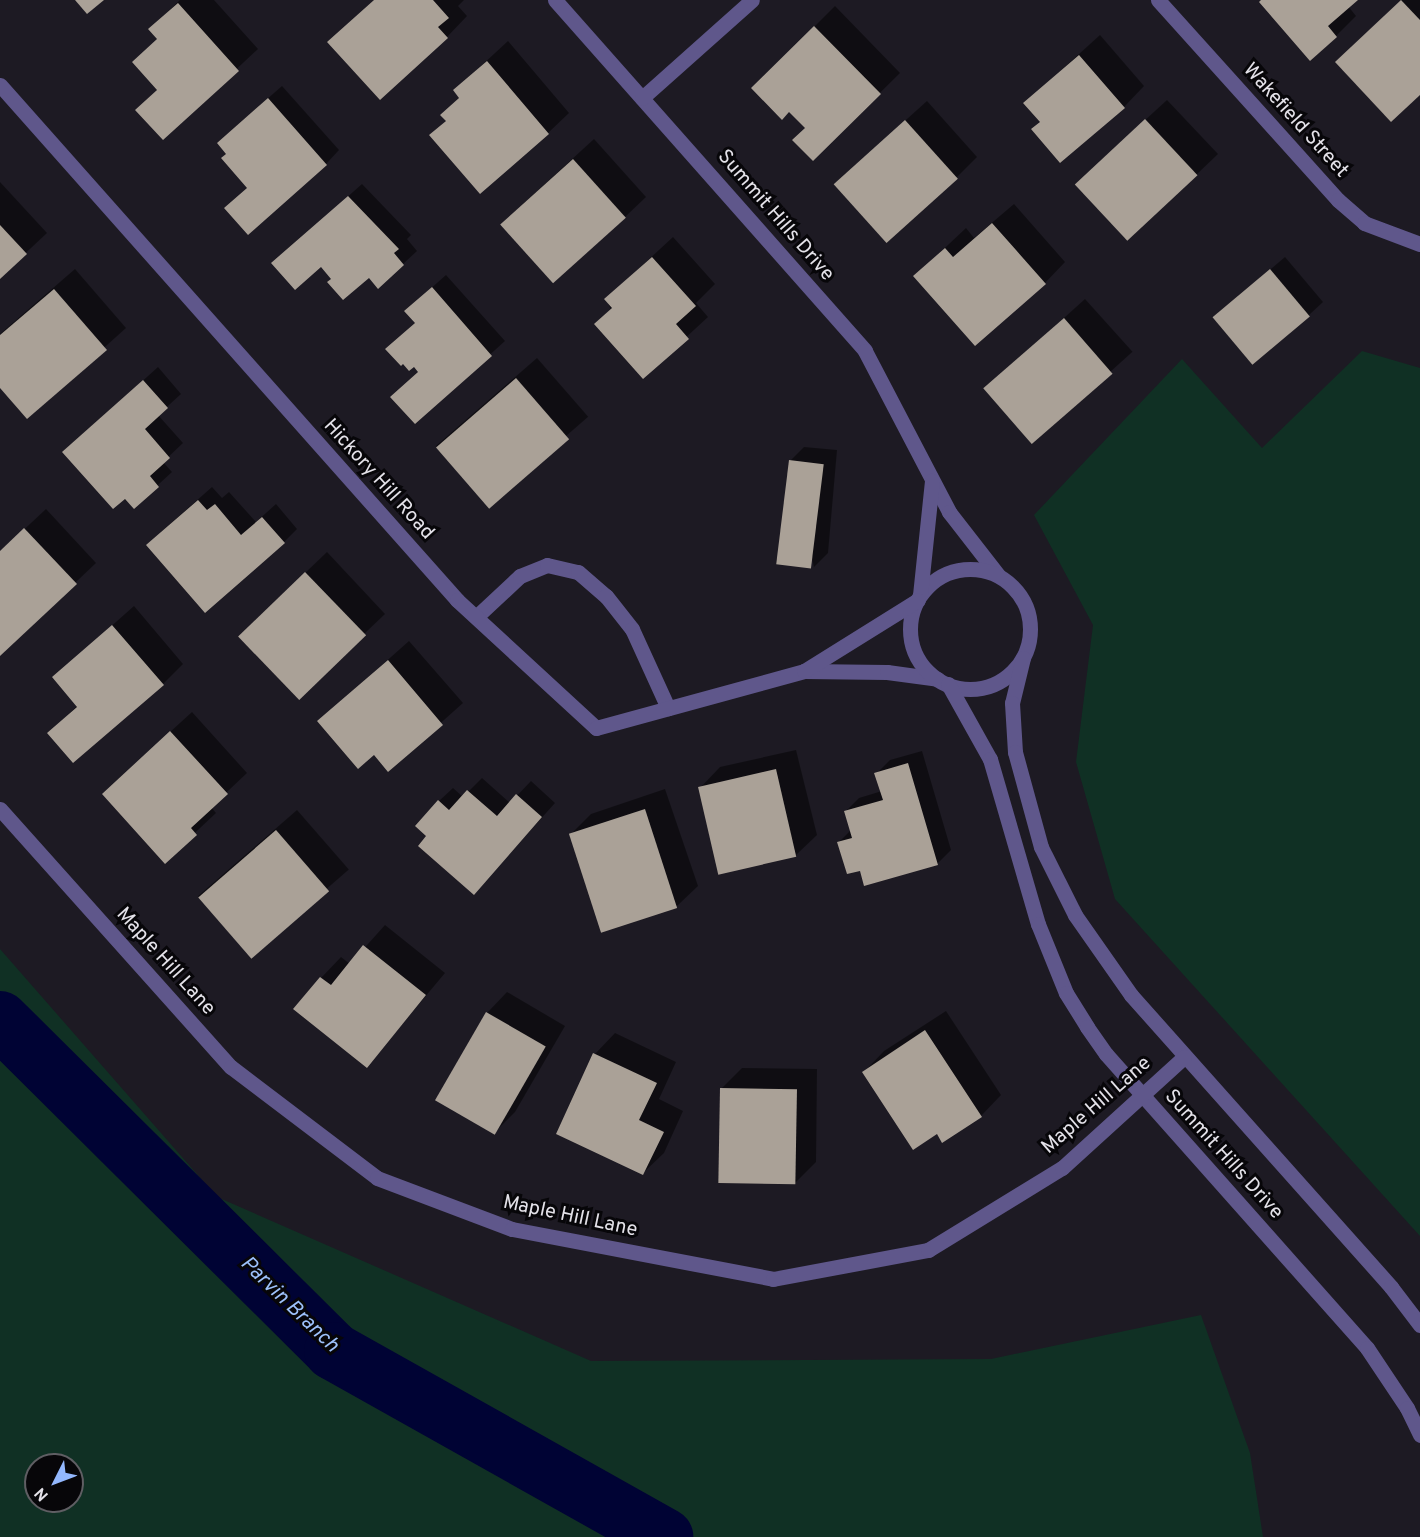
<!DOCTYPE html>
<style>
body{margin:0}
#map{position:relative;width:1420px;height:1537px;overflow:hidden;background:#1d1a23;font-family:Overpass,sans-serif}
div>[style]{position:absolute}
.green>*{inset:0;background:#103024}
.shadow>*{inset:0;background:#0007;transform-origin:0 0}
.river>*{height:58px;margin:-29px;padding:0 29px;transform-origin:29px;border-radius:29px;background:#000334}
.building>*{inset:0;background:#aaa197;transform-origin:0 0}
.service>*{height:15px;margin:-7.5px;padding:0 7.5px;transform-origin:7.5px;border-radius:7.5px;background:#5f578b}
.minor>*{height:15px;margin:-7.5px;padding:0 7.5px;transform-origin:7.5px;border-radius:7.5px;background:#5f578b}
.minor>.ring{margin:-7.5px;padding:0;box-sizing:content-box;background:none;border:15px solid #5f578b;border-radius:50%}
span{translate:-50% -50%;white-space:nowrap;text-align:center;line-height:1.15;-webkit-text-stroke:6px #070609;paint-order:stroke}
.street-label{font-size:20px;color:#e4e2e9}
.water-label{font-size:21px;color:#9dc1fb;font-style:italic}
.north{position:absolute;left:24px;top:1453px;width:60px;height:60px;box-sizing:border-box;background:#070609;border:2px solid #5f5e63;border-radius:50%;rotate:228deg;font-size:16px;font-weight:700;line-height:24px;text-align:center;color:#e4e2e9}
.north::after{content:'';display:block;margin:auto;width:21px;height:27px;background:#93b7fd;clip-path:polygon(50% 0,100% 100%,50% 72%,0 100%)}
</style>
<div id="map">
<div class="green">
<i style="clip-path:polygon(1362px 351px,1420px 368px,1420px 1236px,1115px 899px,1076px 762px,1093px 625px,1034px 515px,1182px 359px,1262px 448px)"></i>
<i style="clip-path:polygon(evenodd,0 949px,217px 1197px,591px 1361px,991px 1359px,1201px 1315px,1250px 1453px,1263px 1537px,0 1537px,0 949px,36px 1465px,72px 1465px,72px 1501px,36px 1501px,36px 1465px)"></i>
</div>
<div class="shadow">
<i style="clip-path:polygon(180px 0,214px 0,258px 49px,163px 138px,137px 110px,158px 89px,158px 38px,150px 29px)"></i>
<i style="clip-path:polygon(374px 0,464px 0,458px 6px,467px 16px,447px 37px,350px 22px)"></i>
<i style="clip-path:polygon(1263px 0,1356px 0,1348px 6px,1356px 16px,1336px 36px)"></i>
<i style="clip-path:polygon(1402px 0,1420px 0,1420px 93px,1358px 41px)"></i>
<i style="clip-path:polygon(835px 6px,900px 73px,813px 159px,807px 128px,789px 110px,753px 88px)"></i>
<i style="clip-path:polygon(1100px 35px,1144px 86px,1124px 107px,1041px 122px,1025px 103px)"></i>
<i style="clip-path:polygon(508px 41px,569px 113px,548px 133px,431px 135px,447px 120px,442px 115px,460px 97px,455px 90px)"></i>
<i style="clip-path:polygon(282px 86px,339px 150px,326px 164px,248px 187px,228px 153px,233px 129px)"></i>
<i style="clip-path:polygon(1167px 100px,1218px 154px,1128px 240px,1097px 164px)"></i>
<i style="clip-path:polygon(927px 101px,977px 157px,957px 177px,857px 164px)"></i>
<i style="clip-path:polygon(594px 139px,646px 197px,625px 217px,523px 204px)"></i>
<i style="clip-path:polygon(0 182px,47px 233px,0 277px)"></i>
<i style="clip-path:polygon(362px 184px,411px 235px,407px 239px,417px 251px,403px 264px,369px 276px,332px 279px,321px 265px,273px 263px)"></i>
<i style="clip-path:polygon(1014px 204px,1065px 262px,1045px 283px,915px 276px,966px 228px,974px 238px)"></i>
<i style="clip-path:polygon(673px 237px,715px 284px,696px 303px,708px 317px,643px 377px,606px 299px)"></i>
<i style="clip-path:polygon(1285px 257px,1323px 302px,1309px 315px,1229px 305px)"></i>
<i style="clip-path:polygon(75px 269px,126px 328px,27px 417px,0 385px,0 334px)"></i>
<i style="clip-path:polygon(446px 275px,505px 341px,415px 422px,420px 371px,387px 349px,416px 322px,420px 298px)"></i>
<i style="left:1085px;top:299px;width:71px;height:134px;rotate:48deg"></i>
<i style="left:537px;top:358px;width:78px;height:134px;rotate:49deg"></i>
<i style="clip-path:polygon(158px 367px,181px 394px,158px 415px,183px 443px,163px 462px,172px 472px,134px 507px,64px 452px)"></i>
<i style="clip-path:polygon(804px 447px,837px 450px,828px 553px,814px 567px,790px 461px)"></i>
<i style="clip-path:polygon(212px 487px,222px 498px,229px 492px,256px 522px,276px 504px,297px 529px,284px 542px,161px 532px)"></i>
<i style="clip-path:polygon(46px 509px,96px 563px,0 654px,0 552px)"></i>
<i style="clip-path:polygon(327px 552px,385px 614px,364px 634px,260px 616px)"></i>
<i style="clip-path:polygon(134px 606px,183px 664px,163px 684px,49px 733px,78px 705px,54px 677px)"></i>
<i style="clip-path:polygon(409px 641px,463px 703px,388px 770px,374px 753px,319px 721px)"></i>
<i style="clip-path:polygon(192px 712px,247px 773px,211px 807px,216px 813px,165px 861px,124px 774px)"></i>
<i style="clip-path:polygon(796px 750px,817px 835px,796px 855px,700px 788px,720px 767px)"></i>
<i style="clip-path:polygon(922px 751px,951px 850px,937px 864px,861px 869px,839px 842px,851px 830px,845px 812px,859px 798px,882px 791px,876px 774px,890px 760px)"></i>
<i style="clip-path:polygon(482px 778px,510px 803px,531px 781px,555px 803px,474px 893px,439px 801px,453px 788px,463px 797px)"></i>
<i style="clip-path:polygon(665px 789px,698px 886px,677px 906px,571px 834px,591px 814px)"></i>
<i style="left:297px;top:810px;width:79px;height:131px;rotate:49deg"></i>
<i style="clip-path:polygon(385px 925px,445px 973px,367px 1066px,321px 978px,341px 957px,350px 964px)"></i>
<i style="clip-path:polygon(507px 992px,565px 1026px,515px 1112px,494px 1133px,487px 1013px)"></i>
<i style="clip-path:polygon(946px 1011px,1001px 1095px,981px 1116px,937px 1132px,864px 1072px,884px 1051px)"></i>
<i style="clip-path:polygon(615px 1033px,676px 1062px,659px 1099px,683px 1111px,664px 1153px,643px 1173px,558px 1133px,595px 1054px)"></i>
<i style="clip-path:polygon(742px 1068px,817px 1069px,816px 1162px,795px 1183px,722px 1088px)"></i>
</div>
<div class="river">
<i style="left:0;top:1020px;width:470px;rotate:44.8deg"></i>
<i style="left:333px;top:1351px;width:380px;rotate:29.3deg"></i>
</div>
<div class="building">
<i style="clip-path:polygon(75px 0,104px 0,87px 14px)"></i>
<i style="clip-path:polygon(374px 0,433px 0,449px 18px,438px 27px,448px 38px,380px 100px,327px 42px)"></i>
<i style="clip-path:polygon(1261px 0,1358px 0,1328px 26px,1337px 37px,1310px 61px,1259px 2px)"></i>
<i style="clip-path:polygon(1401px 0,1420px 20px,1420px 95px,1391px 122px,1335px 62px)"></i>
<i style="clip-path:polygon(178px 3px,239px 71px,163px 140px,135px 110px,157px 90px,132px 62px,157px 39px,148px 29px)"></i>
<i style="clip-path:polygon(814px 26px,881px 94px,813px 161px,792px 140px,805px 128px,789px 112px,782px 120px,751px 88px)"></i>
<i style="clip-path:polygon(1079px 55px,1125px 108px,1060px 163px,1031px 129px,1040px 122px,1023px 103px)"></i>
<i style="clip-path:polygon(487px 61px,549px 134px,480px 194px,429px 135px,446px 121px,440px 115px,459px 98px,453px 90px)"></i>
<i style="clip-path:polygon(268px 98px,327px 165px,248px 235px,224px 208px,247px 188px,221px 158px,226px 154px,217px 143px)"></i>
<i style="left:1145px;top:119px;width:77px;height:96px;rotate:47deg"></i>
<i style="left:905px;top:120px;width:79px;height:96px;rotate:48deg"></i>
<i style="left:573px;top:159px;width:79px;height:98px;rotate:48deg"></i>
<i style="clip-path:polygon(348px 196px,399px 249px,394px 253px,404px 265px,378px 289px,369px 278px,343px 300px,327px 282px,331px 279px,321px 267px,295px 290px,271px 263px)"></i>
<i style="clip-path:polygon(992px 223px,1046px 284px,975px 346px,913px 276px,945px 248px,953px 257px)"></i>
<i style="clip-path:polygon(0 225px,27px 254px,0 279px)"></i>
<i style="clip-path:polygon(652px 257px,696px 306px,676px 324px,689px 339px,643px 379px,594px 324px,612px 308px,604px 299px)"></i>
<i style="left:1270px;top:269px;width:62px;height:75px;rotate:50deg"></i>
<i style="clip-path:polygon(432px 287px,492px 356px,415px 424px,390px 397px,418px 372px,414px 367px,409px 371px,403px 364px,401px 366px,385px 349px,415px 323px,404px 311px)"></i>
<i style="clip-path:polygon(54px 289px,107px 350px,27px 419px,0 388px,0 335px)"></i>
<i style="left:1064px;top:318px;width:74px;height:107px;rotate:49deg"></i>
<i style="left:516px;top:378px;width:81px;height:106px;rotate:49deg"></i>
<i style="clip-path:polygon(143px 380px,168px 408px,145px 429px,170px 458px,150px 476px,159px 487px,134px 509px,125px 499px,113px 509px,62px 452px)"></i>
<i style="left:789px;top:460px;width:35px;height:105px;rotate:7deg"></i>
<i style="clip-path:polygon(198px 500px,207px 510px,215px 504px,241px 535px,262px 517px,285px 543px,205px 613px,146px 545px)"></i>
<i style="clip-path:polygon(24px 528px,77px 584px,0 656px,0 551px)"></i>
<i style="left:305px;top:572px;width:88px;height:93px;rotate:46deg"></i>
<i style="clip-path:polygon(112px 625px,164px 685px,73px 763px,47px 733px,77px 707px,52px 677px)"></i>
<i style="clip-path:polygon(388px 660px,443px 725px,388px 772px,374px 755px,358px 769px,317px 721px)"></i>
<i style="clip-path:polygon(170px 731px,228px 794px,191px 828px,197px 835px,165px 864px,102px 794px)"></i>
<i style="clip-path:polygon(908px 763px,938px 865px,864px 886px,860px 871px,847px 874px,837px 842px,852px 838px,844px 811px,883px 800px,874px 773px)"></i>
<i style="left:776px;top:769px;width:90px;height:80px;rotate:77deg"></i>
<i style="clip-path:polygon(467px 790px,497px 816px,516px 794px,542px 817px,474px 895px,418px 846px,426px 836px,415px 826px,438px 800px,449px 810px)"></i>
<i style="left:645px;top:809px;width:104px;height:80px;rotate:72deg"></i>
<i style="left:276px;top:830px;width:81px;height:103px;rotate:49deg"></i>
<i style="clip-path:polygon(363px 945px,426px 995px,367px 1068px,293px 1009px,320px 977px,331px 985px)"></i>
<i style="left:486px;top:1012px;width:69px;height:102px;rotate:30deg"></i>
<i style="clip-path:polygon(925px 1030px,982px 1117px,942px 1143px,937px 1134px,913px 1150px,862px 1072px)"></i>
<i style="clip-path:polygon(593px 1053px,657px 1083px,639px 1120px,664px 1132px,643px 1175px,556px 1134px)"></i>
<i style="left:720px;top:1088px;width:77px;height:95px;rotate:1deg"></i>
</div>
<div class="service">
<i style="left:476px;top:617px;width:60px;rotate:-43deg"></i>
<i style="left:520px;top:576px;width:29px;rotate:-22deg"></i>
<i style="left:547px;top:565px;width:32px;rotate:13deg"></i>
<i style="left:578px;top:572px;width:37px;rotate:41deg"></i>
<i style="left:606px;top:596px;width:42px;rotate:51.8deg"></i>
<i style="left:632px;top:629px;width:87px;rotate:65.5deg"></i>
</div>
<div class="minor">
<i style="left:555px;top:0;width:468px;rotate:48.5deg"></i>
<i style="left:865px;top:351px;width:182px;rotate:62.4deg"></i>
<i style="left:949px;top:512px;width:80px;rotate:52.1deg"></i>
<i style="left:1158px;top:0;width:269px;rotate:48deg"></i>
<i style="left:1338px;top:200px;width:35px;rotate:41deg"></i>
<i style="left:1364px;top:223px;width:60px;rotate:20.6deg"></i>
<i style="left:0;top:85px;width:689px;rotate:48.41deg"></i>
<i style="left:457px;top:600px;width:189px;rotate:42.6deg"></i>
<i style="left:596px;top:728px;width:216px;rotate:-15.3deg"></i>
<i style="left:804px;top:671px;width:83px;rotate:0.7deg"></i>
<i style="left:887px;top:672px;width:51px;rotate:7.8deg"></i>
<i style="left:642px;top:98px;width:147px;rotate:-41.7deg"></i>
<i class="ring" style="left:910px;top:569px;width:105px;height:105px"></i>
<i style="left:920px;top:595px;width:115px;rotate:-84deg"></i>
<i style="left:1023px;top:658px;width:46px;rotate:103.7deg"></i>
<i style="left:1012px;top:703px;width:49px;rotate:86.5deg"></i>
<i style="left:1015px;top:752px;width:98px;rotate:74.7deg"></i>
<i style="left:1041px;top:847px;width:76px;rotate:63.4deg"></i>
<i style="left:1075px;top:915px;width:98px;rotate:55deg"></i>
<i style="left:1131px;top:995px;width:391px;rotate:48.3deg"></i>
<i style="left:1391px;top:1287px;width:48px;rotate:52.7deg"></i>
<i style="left:804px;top:671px;width:134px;rotate:-31.9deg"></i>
<i style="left:948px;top:684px;width:86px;rotate:60.8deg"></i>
<i style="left:990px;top:759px;width:172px;rotate:73.8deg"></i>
<i style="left:1038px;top:924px;width:74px;rotate:67.9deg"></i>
<i style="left:1066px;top:993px;width:40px;rotate:58deg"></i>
<i style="left:1087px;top:1027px;width:33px;rotate:55deg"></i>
<i style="left:1106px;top:1054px;width:393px;rotate:48.4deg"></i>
<i style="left:1367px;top:1348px;width:72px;rotate:56.3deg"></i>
<i style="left:1407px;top:1408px;width:30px;rotate:64deg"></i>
<i style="left:0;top:809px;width:346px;rotate:48.2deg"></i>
<i style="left:231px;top:1067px;width:183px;rotate:37.2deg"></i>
<i style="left:377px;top:1178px;width:144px;rotate:20.7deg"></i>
<i style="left:512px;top:1229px;width:266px;rotate:10.8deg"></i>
<i style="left:773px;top:1279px;width:158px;rotate:-10.6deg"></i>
<i style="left:928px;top:1250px;width:157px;rotate:-31.5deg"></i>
<i style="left:1062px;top:1168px;width:165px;rotate:-42.3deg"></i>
</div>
<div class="street-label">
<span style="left:1295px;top:121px;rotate:48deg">Wakefield Street</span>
<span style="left:775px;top:216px;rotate:49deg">Summit Hills Drive</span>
<span style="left:378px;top:480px;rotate:48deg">Hickory Hill Road</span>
<span style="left:165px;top:962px;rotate:48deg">Maple Hill Lane</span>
<span style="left:1097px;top:1106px;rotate:-41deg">Maple Hill Lane</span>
<span style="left:1223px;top:1155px;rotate:48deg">Summit Hills Drive</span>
<span style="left:570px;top:1217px;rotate:12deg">Maple Hill Lane</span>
</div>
<div class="water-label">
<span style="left:289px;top:1305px;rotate:44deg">Parvin Branch</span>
</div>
<div class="north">N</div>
</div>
